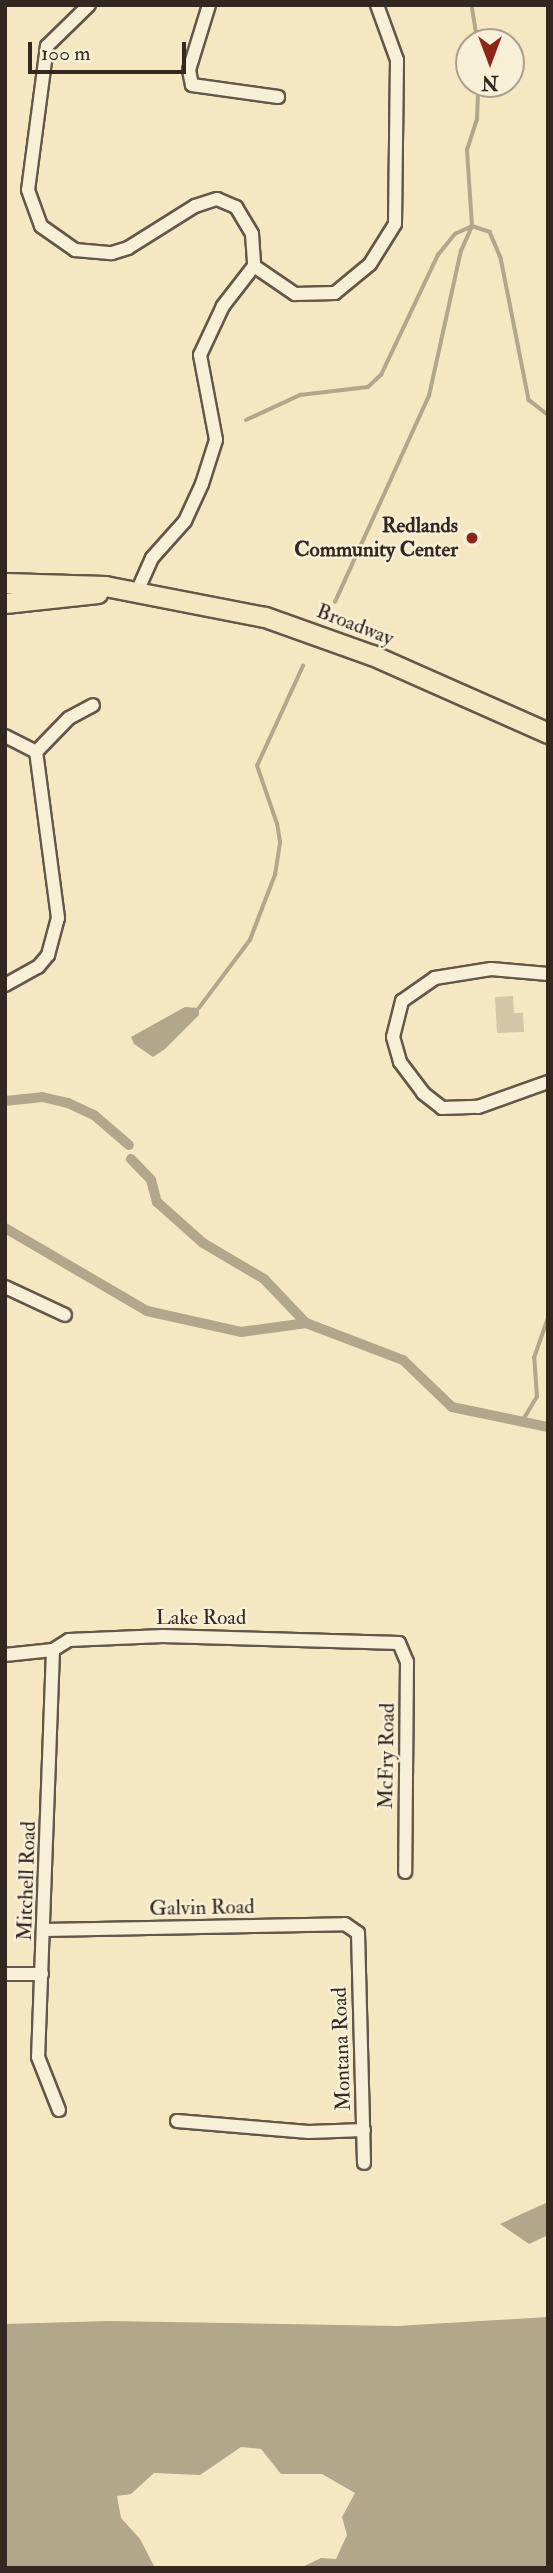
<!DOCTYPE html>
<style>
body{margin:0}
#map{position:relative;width:553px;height:2573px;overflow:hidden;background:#f4e7c2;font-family:"IM FELL Double Pica",serif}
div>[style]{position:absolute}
.green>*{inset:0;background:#d3c6a6}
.water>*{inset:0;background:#b2a68b}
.stream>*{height:3.5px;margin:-1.75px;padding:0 1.75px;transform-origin:1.75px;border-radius:1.75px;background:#b2a68b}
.canal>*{height:10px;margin:-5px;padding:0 5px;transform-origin:5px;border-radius:5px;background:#b2a68b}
.roads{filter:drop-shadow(2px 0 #635748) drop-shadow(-2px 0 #635748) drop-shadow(0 2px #635748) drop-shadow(0 -2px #635748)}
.street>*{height:12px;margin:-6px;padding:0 6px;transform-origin:6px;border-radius:6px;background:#f8efd7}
.primary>*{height:19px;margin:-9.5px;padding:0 9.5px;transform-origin:9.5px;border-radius:9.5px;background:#f4e7c2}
.dots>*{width:19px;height:19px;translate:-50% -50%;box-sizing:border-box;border:4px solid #f8efd7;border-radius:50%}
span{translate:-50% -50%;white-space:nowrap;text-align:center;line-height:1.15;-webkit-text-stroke:5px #f8efd7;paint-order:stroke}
.poi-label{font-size:21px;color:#332720;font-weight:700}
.right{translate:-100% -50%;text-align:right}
.street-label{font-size:21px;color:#332720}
.frame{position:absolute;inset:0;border:7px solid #332720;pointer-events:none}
.north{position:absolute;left:455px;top:28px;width:70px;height:70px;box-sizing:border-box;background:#f8efd7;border:2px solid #a99f8e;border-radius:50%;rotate:180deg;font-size:19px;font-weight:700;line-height:28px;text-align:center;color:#332720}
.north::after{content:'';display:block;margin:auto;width:24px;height:32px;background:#8f2418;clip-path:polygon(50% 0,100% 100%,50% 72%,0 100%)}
.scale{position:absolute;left:28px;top:42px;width:158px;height:32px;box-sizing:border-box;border:4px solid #332720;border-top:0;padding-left:9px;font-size:21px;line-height:24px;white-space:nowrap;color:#332720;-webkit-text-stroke:5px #f8efd7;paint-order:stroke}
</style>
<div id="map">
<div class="green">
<i style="clip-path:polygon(513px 996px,514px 1013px,523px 1013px,524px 1032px,497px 1033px,495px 997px)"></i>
</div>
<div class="water">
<i style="clip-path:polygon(185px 1007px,199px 1008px,199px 1015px,165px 1049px,153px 1057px,134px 1044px,131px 1037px)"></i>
<i style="clip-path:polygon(548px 2202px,548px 2235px,529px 2244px,500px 2224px)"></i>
<i style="clip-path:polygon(548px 2317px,548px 2568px,300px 2568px,321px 2558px,336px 2559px,347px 2535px,342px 2517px,355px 2493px,322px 2474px,281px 2474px,261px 2449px,241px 2447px,200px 2475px,154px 2473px,131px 2494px,117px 2496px,121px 2518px,140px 2539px,155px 2568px,5px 2568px,5px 2324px,109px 2321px,397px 2326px)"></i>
</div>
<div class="stream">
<i style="left:472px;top:5px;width:37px;rotate:81deg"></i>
<i style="left:246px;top:420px;width:60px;rotate:-24.8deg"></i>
<i style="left:300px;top:395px;width:68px;rotate:-6.7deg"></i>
<i style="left:368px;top:387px;width:18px;rotate:-43deg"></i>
<i style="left:381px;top:375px;width:133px;rotate:-64.6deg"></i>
<i style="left:438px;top:255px;width:27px;rotate:-51deg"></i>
<i style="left:455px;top:234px;width:19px;rotate:-25deg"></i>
<i style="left:472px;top:226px;width:19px;rotate:18deg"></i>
<i style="left:490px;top:232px;width:28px;rotate:67deg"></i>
<i style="left:501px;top:258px;width:145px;rotate:78.8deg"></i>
<i style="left:529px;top:400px;width:24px;rotate:38deg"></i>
<i style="left:335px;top:602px;width:226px;rotate:-65.5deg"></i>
<i style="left:429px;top:396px;width:148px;rotate:-77.6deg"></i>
<i style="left:461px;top:251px;width:27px;rotate:-66deg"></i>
<i style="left:472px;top:226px;width:76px;rotate:-93.8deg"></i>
<i style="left:467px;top:150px;width:32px;rotate:-72deg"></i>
<i style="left:477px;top:120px;width:36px;rotate:-88deg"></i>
<i style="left:199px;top:1008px;width:85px;rotate:-53.1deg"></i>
<i style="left:250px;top:940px;width:70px;rotate:-69deg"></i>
<i style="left:275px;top:875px;width:33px;rotate:-81deg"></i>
<i style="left:280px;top:842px;width:18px;rotate:-99deg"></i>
<i style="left:277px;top:824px;width:61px;rotate:-109deg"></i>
<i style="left:257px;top:766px;width:110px;rotate:-65.3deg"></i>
<i style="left:523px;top:1420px;width:27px;rotate:-59deg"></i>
<i style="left:537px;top:1397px;width:39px;rotate:-94deg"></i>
<i style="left:534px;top:1358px;width:42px;rotate:-70.7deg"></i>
</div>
<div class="canal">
<i style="left:5px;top:1101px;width:37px;rotate:-6deg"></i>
<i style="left:42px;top:1097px;width:27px;rotate:13deg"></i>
<i style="left:68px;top:1103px;width:29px;rotate:25deg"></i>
<i style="left:94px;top:1115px;width:46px;rotate:40.6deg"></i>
<i style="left:131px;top:1159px;width:29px;rotate:46deg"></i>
<i style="left:151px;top:1180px;width:23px;rotate:75deg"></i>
<i style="left:157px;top:1202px;width:62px;rotate:41.7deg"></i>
<i style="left:203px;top:1243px;width:71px;rotate:30.5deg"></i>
<i style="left:264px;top:1279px;width:61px;rotate:46.3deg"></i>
<i style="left:5px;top:1228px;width:164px;rotate:30.3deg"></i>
<i style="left:147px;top:1311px;width:96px;rotate:12.6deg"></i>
<i style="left:241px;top:1332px;width:66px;rotate:-7.9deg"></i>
<i style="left:306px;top:1323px;width:104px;rotate:20.9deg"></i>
<i style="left:403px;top:1360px;width:68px;rotate:43.8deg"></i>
<i style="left:452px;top:1407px;width:98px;rotate:11.8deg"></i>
</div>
<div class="roads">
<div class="street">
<i style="left:89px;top:5px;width:59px;rotate:135.7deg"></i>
<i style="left:47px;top:46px;width:145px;rotate:97.5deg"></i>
<i style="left:28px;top:190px;width:38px;rotate:70deg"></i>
<i style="left:41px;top:226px;width:42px;rotate:35.2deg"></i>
<i style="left:75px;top:250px;width:37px;rotate:5deg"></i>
<i style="left:112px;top:253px;width:17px;rotate:-17deg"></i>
<i style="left:128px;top:248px;width:79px;rotate:-32.1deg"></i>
<i style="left:195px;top:206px;width:23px;rotate:-18deg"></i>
<i style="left:217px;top:199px;width:21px;rotate:23deg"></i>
<i style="left:236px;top:207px;width:31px;rotate:59deg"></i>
<i style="left:252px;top:234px;width:32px;rotate:86deg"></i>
<i style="left:254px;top:266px;width:51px;rotate:127.8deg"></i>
<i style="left:223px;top:306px;width:54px;rotate:115.1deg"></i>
<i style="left:200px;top:355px;width:86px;rotate:79.3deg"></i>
<i style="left:216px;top:440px;width:46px;rotate:107.7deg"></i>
<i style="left:202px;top:484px;width:41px;rotate:114.7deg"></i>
<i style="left:185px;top:521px;width:50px;rotate:131.7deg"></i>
<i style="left:152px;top:558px;width:36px;rotate:114deg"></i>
<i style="left:209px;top:5px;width:68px;rotate:107.1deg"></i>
<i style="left:189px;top:70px;width:15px;rotate:79deg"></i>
<i style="left:192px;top:85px;width:87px;rotate:7.9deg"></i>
<i style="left:254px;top:266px;width:50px;rotate:34.3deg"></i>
<i style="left:295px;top:294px;width:40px;rotate:-1.4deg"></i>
<i style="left:335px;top:293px;width:45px;rotate:-39.6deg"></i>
<i style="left:370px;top:264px;width:47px;rotate:-58deg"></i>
<i style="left:395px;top:224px;width:164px;rotate:-89.3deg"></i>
<i style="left:397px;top:60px;width:59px;rotate:-110deg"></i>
<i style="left:5px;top:736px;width:35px;rotate:27deg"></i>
<i style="left:36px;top:752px;width:47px;rotate:-45.9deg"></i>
<i style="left:69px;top:718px;width:27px;rotate:-28deg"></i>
<i style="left:548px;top:974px;width:57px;rotate:-175deg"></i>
<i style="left:491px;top:969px;width:57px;rotate:170.9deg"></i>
<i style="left:435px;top:978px;width:40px;rotate:145.1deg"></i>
<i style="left:402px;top:1001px;width:37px;rotate:104deg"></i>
<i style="left:393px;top:1037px;width:26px;rotate:74deg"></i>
<i style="left:400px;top:1062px;width:39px;rotate:53deg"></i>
<i style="left:423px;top:1093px;width:24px;rotate:38deg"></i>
<i style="left:442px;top:1108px;width:36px;rotate:-2deg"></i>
<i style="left:478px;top:1107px;width:74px;rotate:-19.7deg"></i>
<i style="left:5px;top:985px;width:38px;rotate:-29deg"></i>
<i style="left:38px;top:967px;width:16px;rotate:-50deg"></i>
<i style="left:48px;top:955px;width:38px;rotate:-75deg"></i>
<i style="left:58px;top:918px;width:167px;rotate:-97.5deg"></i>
<i style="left:5px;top:1287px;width:66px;rotate:25deg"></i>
<i style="left:53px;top:1650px;width:407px;rotate:92.1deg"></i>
<i style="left:38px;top:2057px;width:57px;rotate:68.4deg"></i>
<i style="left:5px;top:1655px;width:48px;rotate:-5.9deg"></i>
<i style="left:53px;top:1650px;width:19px;rotate:-32deg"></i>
<i style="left:69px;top:1640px;width:94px;rotate:-2.4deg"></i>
<i style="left:163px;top:1636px;width:236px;rotate:1.7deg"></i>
<i style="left:399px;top:1643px;width:21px;rotate:67deg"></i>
<i style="left:407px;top:1662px;width:210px;rotate:90.5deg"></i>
<i style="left:44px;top:1930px;width:301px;rotate:-1.1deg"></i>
<i style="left:345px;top:1924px;width:16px;rotate:35deg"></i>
<i style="left:358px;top:1933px;width:230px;rotate:88.5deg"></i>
<i style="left:5px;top:1974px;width:37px"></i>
<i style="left:177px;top:2121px;width:132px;rotate:4.8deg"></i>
<i style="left:309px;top:2132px;width:55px;rotate:-2.1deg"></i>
</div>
<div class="primary">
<i style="left:5px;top:583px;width:100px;rotate:1.7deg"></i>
<i style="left:105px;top:586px;width:163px;rotate:11deg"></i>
<i style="left:265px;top:617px;width:114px;rotate:19.6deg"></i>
<i style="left:372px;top:655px;width:193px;rotate:23.9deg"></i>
<i style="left:5px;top:603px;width:93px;rotate:-6.2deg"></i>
</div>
</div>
<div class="dots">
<i style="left:472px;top:538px;background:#8f2418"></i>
</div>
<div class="poi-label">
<span class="right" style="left:458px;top:538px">Redlands<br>Community Center</span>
</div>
<div class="street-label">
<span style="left:355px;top:625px;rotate:21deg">Broadway</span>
<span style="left:201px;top:1618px">Lake Road</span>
<span style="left:387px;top:1756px;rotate:-89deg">McFry Road</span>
<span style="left:27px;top:1881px;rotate:-88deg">Mitchell Road</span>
<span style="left:202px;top:1908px;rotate:-1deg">Galvin Road</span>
<span style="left:342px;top:2049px;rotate:-92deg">Montana Road</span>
</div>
<div class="frame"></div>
<div class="north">N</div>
<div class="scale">100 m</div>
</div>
